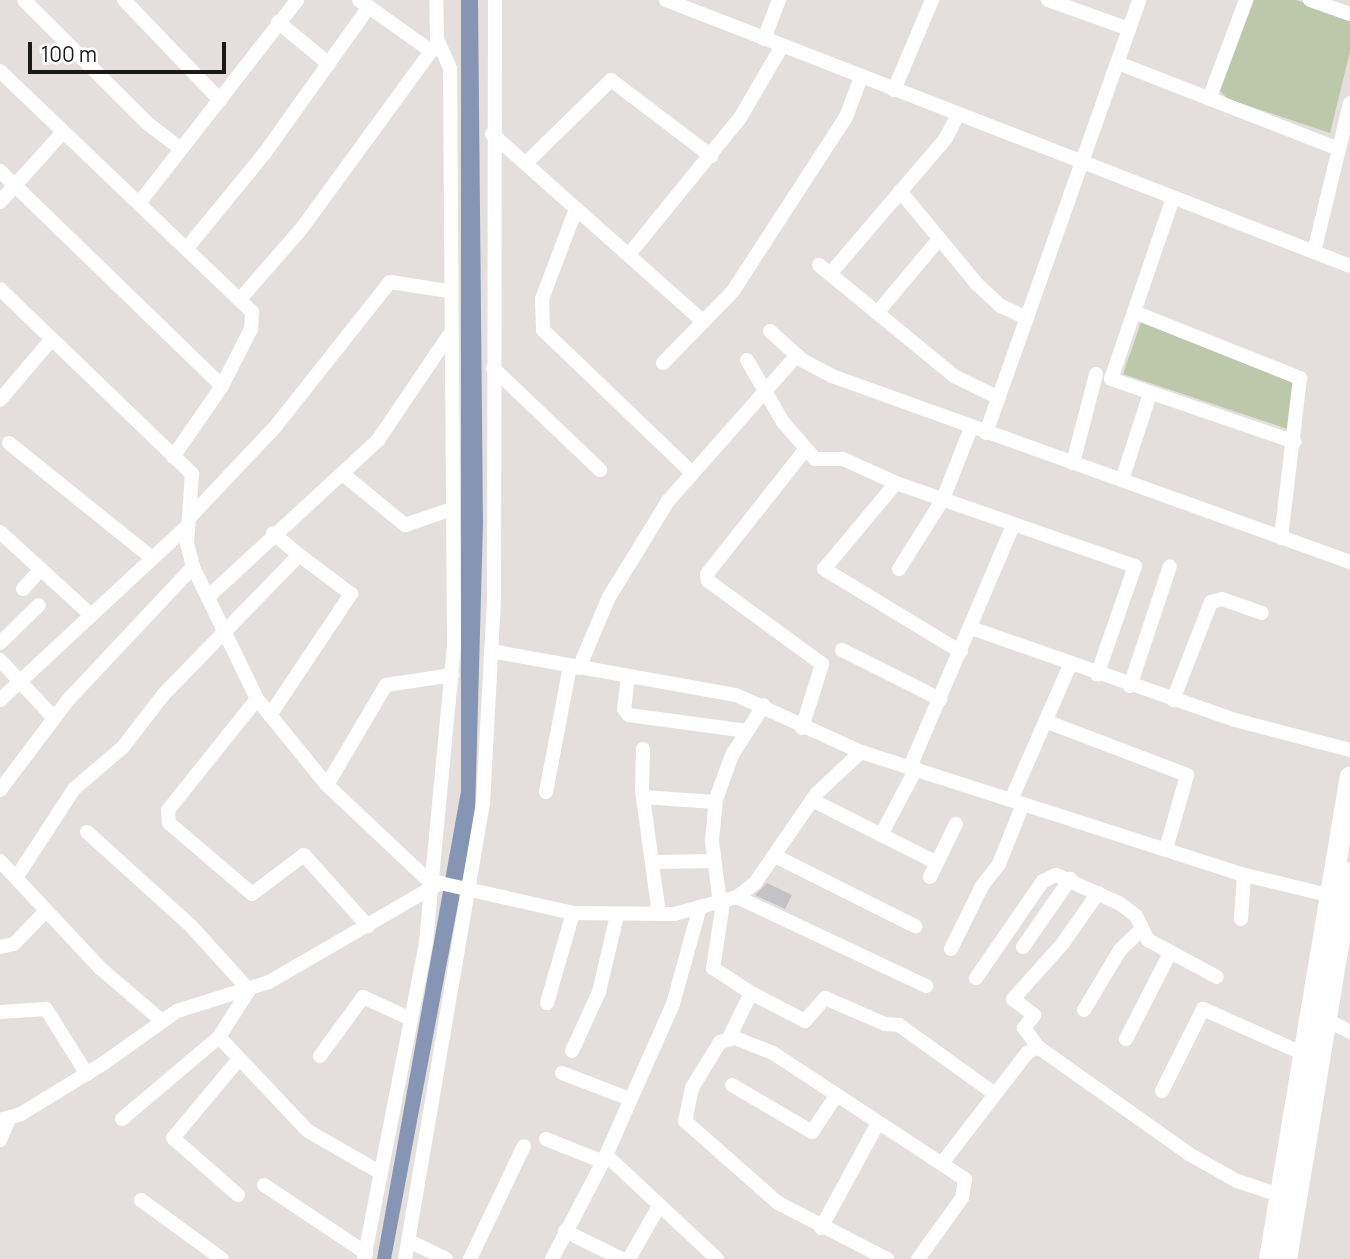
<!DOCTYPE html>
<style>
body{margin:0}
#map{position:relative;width:1350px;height:1259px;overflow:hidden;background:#e4dfdd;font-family:Manrope,sans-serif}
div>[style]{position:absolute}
.green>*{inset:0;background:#bdc8aa}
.water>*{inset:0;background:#8695b3}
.building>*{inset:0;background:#c2c2c7}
.minor>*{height:14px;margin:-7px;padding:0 7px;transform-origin:7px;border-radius:7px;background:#fff}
.highway>*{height:21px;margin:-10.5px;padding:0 10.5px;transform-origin:10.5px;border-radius:10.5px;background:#fff}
span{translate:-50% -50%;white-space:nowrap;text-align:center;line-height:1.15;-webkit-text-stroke:7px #fff;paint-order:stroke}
.scale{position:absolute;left:28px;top:42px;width:198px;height:32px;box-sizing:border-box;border:4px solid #1c1a19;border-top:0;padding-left:9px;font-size:21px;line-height:24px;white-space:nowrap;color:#1c1a19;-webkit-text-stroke:5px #fff;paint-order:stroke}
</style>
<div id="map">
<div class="green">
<i style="clip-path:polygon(1254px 0,1296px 0,1350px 19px,1350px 52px,1330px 133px,1228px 99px,1220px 91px)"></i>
<i style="clip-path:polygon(1141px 322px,1294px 383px,1288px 429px,1123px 374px)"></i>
</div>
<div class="water">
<i style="clip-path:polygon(461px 0,478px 0,483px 523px,475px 814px,391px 1259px,377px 1259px,461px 791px)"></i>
</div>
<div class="building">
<i style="clip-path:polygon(767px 883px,792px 895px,785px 909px,755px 895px)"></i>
</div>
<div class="minor">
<i style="left:24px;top:0;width:174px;rotate:45deg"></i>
<i style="left:147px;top:123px;width:43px;rotate:37.4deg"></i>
<i style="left:124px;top:0;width:139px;rotate:46.2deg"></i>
<i style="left:359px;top:0;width:88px;rotate:35.3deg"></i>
<i style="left:431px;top:51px;width:8px;rotate:-23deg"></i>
<i style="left:666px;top:0;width:734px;rotate:21.25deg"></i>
<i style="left:1048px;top:0;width:86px;rotate:19.7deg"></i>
<i style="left:1310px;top:0;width:42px;rotate:19.3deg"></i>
<i style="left:278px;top:22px;width:66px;rotate:39.5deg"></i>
<i style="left:764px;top:39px;width:42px;rotate:-69deg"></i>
<i style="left:1118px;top:63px;width:237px;rotate:21.3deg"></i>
<i style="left:0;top:71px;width:349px;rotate:43.7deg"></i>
<i style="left:252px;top:312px;width:17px;rotate:93deg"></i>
<i style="left:251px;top:329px;width:64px;rotate:117deg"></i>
<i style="left:222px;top:386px;width:86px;rotate:124.6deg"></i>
<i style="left:894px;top:90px;width:98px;rotate:-67.1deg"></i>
<i style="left:1209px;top:99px;width:106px;rotate:-69.5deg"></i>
<i style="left:492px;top:134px;width:283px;rotate:41.6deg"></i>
<i style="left:528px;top:161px;width:116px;rotate:-44.3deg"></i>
<i style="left:611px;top:80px;width:126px;rotate:37.2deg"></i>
<i style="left:0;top:171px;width:309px;rotate:44.1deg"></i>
<i style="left:900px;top:191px;width:121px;rotate:50.4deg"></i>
<i style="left:977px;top:284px;width:33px;rotate:43deg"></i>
<i style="left:1001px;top:306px;width:29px;rotate:25deg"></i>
<i style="left:1173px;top:198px;width:191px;rotate:108.9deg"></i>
<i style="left:1111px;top:379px;width:194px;rotate:18.9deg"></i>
<i style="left:0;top:202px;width:94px;rotate:-48deg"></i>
<i style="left:140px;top:202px;width:256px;rotate:-52.1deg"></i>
<i style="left:576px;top:209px;width:96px;rotate:110.7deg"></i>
<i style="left:542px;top:299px;width:31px;rotate:88deg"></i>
<i style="left:543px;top:330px;width:207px;rotate:43.8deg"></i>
<i style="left:187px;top:248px;width:122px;rotate:-50.7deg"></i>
<i style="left:264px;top:154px;width:181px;rotate:-54.5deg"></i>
<i style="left:631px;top:252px;width:173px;rotate:-50.9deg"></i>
<i style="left:740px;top:118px;width:83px;rotate:-59.7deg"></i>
<i style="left:1314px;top:252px;width:153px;rotate:-76.4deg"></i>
<i style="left:819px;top:265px;width:175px;rotate:39.4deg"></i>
<i style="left:954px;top:376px;width:50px;rotate:26.1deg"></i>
<i style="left:830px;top:274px;width:179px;rotate:-49.5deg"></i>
<i style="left:946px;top:138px;width:27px;rotate:-63deg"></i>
<i style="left:0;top:289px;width:267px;rotate:43.9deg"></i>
<i style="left:192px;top:474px;width:69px;rotate:94.1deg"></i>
<i style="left:187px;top:543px;width:25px;rotate:76deg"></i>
<i style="left:193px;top:567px;width:147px;rotate:64.1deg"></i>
<i style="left:257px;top:699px;width:111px;rotate:50.9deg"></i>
<i style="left:327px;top:785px;width:146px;rotate:43.3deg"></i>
<i style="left:241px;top:298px;width:93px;rotate:-48.9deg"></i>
<i style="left:302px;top:228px;width:219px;rotate:-53.9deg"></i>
<i style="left:1134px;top:312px;width:179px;rotate:21.7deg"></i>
<i style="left:1300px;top:378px;width:161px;rotate:96.8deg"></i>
<i style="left:877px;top:313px;width:97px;rotate:-50deg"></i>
<i style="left:770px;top:331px;width:43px;rotate:42.2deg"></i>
<i style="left:802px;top:360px;width:34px;rotate:28deg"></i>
<i style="left:832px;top:376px;width:550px;rotate:19.75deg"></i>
<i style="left:747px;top:360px;width:72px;rotate:59.9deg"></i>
<i style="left:783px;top:422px;width:49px;rotate:49.1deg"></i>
<i style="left:815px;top:459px;width:28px"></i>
<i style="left:843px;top:459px;width:58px;rotate:24.4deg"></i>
<i style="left:896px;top:483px;width:253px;rotate:19.2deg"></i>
<i style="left:1135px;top:566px;width:115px;rotate:109.2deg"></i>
<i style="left:663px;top:363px;width:100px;rotate:-45.8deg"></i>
<i style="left:733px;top:291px;width:207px;rotate:-57deg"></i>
<i style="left:846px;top:117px;width:43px;rotate:-69.4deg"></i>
<i style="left:493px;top:368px;width:148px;rotate:43.6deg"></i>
<i style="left:0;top:400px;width:80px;rotate:-49.6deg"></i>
<i style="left:986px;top:433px;width:459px;rotate:-70.5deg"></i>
<i style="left:9px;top:443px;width:184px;rotate:38.8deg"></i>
<i style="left:1073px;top:463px;width:92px;rotate:-75.5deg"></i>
<i style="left:344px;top:475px;width:79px;rotate:39.3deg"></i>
<i style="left:405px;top:525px;width:50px;rotate:-18.8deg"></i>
<i style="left:1122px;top:480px;width:90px;rotate:-72deg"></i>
<i style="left:896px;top:483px;width:112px;rotate:129.9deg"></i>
<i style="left:824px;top:569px;width:160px;rotate:31.2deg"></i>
<i style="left:189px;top:518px;width:125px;rotate:-46.6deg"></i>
<i style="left:275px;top:427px;width:185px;rotate:-51.6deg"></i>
<i style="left:390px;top:282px;width:60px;rotate:8.7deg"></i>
<i style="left:0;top:532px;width:123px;rotate:42.4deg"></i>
<i style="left:899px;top:569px;width:83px;rotate:-57.8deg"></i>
<i style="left:943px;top:499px;width:76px;rotate:-68.5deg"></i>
<i style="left:23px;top:589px;width:27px;rotate:-48deg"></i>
<i style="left:209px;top:596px;width:230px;rotate:-42.7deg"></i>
<i style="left:378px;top:440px;width:127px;rotate:-55.9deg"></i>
<i style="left:971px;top:628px;width:280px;rotate:19.2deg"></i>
<i style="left:1235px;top:720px;width:119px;rotate:14.6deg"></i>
<i style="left:0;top:643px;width:54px;rotate:-44.3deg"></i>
<i style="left:842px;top:650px;width:110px;rotate:26.6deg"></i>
<i style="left:491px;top:651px;width:249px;rotate:10.2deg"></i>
<i style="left:736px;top:695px;width:137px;rotate:24.5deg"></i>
<i style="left:0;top:660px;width:78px;rotate:47.1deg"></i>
<i style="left:579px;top:668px;width:77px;rotate:-67.1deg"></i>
<i style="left:609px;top:597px;width:113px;rotate:-58.4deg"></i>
<i style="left:668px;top:501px;width:195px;rotate:-48.5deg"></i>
<i style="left:628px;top:677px;width:32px;rotate:97deg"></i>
<i style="left:624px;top:709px;width:8px;rotate:50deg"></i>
<i style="left:629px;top:715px;width:119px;rotate:7.7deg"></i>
<i style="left:1130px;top:686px;width:126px;rotate:-71.6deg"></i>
<i style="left:257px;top:699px;width:142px;rotate:128.7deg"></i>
<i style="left:168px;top:810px;width:13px;rotate:86deg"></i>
<i style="left:169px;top:823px;width:109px;rotate:40.5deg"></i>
<i style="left:252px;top:894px;width:65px;rotate:-36.9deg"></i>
<i style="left:304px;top:855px;width:96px;rotate:48deg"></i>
<i style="left:0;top:700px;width:257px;rotate:-42.9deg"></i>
<i style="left:1173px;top:700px;width:105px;rotate:-68.8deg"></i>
<i style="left:1211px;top:602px;width:11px;rotate:-15deg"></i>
<i style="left:1222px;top:599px;width:42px;rotate:19.3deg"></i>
<i style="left:270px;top:715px;width:146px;rotate:-56.2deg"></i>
<i style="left:351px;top:594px;width:65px;rotate:-143.1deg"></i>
<i style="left:1045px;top:721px;width:152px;rotate:20.8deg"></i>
<i style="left:1187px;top:775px;width:77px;rotate:105.8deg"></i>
<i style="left:802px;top:728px;width:67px;rotate:-72.6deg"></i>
<i style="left:822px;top:664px;width:141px;rotate:-143.9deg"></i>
<i style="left:708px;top:581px;width:7px;rotate:-98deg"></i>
<i style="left:707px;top:574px;width:158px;rotate:-51.7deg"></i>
<i style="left:643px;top:749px;width:41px;rotate:91.4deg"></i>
<i style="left:642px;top:790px;width:125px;rotate:82.2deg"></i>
<i style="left:910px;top:767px;width:263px;rotate:-66.9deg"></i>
<i style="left:327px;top:785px;width:116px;rotate:-59.5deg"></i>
<i style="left:386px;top:685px;width:67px;rotate:-8.6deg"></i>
<i style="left:0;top:790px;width:113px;rotate:-52.9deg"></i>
<i style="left:68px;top:700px;width:183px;rotate:-46.8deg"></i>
<i style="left:546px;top:792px;width:128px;rotate:-79.2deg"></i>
<i style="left:643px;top:797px;width:72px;rotate:4deg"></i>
<i style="left:812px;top:800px;width:140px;rotate:26.7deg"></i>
<i style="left:1011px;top:800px;width:147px;rotate:-66.4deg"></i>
<i style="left:87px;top:832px;width:140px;rotate:42.1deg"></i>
<i style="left:191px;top:926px;width:86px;rotate:47.8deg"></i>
<i style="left:249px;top:990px;width:56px;rotate:122.6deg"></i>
<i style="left:219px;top:1037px;width:127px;rotate:139.8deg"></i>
<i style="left:881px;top:835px;width:75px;rotate:-62.1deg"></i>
<i style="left:775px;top:856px;width:157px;rotate:26.6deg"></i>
<i style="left:0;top:861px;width:146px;rotate:46.9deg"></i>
<i style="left:100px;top:968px;width:82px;rotate:40.5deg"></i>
<i style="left:653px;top:862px;width:61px;rotate:-0.9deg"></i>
<i style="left:930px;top:877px;width:59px;rotate:-63.9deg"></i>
<i style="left:16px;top:878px;width:106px;rotate:-56.9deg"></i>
<i style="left:74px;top:789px;width:65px;rotate:-40.6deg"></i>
<i style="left:123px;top:747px;width:66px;rotate:-52.4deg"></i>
<i style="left:163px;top:695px;width:195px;rotate:-45.8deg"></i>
<i style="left:299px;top:555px;width:34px;rotate:-140deg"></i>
<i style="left:737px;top:897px;width:209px;rotate:25.2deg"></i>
<i style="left:723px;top:903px;width:66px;rotate:98.7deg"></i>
<i style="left:713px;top:968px;width:45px;rotate:33.3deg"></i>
<i style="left:751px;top:993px;width:50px;rotate:116.1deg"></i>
<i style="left:720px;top:904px;width:64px;rotate:-97.2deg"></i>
<i style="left:712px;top:841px;width:42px;rotate:-84.6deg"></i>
<i style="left:716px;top:799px;width:47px;rotate:-70deg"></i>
<i style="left:732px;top:755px;width:59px;rotate:-57.4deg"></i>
<i style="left:1241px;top:919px;width:44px;rotate:-86.1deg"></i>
<i style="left:0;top:947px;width:14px;rotate:-12deg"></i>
<i style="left:14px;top:944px;width:46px;rotate:-45.9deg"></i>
<i style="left:1023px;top:947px;width:83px;rotate:-55.3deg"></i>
<i style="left:951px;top:949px;width:70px;rotate:-63.8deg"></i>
<i style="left:982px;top:886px;width:28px;rotate:-52deg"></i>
<i style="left:999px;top:864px;width:65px;rotate:-68.2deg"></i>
<i style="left:976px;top:978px;width:118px;rotate:-55.4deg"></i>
<i style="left:1043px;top:881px;width:14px;rotate:-25deg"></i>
<i style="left:1056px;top:875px;width:69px;rotate:24deg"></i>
<i style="left:1119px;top:903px;width:21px;rotate:37deg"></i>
<i style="left:1136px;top:916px;width:27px;rotate:63deg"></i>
<i style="left:1148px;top:940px;width:78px;rotate:28.2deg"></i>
<i style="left:751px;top:993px;width:61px;rotate:27.4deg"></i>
<i style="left:805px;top:1021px;width:30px;rotate:-49deg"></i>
<i style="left:825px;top:998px;width:65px;rotate:23.4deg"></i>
<i style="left:885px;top:1024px;width:14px;rotate:4deg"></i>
<i style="left:899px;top:1025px;width:118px;rotate:35.7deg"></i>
<i style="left:547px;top:1003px;width:94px;rotate:-73.9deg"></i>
<i style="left:1084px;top:1010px;width:70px;rotate:-59deg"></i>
<i style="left:1120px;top:950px;width:30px;rotate:-44deg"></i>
<i style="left:0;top:1012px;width:46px;rotate:-3.7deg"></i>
<i style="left:46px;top:1009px;width:77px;rotate:57.8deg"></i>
<i style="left:1318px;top:1015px;width:36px;rotate:28deg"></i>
<i style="left:219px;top:1037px;width:129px;rotate:46.6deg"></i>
<i style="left:308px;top:1131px;width:84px;rotate:29.9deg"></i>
<i style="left:1126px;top:1039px;width:97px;rotate:-62.9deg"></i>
<i style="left:1038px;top:1047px;width:24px;rotate:-126deg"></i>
<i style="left:1024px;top:1028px;width:16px;rotate:-52deg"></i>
<i style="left:1034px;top:1015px;width:26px;rotate:-143deg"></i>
<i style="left:1013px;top:999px;width:75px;rotate:-48.2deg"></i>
<i style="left:1063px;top:943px;width:61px;rotate:-55deg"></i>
<i style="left:572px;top:1051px;width:65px;rotate:-65.4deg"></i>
<i style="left:599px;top:992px;width:79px;rotate:-76.8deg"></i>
<i style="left:320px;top:1056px;width:73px;rotate:-53.9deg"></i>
<i style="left:363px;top:997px;width:53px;rotate:24.6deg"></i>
<i style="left:562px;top:1073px;width:70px;rotate:21deg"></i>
<i style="left:732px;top:1085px;width:93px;rotate:30.4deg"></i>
<i style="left:812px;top:1132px;width:43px;rotate:-56.3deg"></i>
<i style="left:1162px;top:1091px;width:92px;rotate:-63.4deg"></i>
<i style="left:1203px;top:1009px;width:111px;rotate:24deg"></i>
<i style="left:0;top:1120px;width:22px;rotate:-16deg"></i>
<i style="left:21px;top:1114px;width:97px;rotate:-31.6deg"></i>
<i style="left:104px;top:1063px;width:90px;rotate:-35.5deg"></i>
<i style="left:177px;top:1011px;width:96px;rotate:-17.5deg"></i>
<i style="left:269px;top:982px;width:198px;rotate:-30.1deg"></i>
<i style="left:440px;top:883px;width:136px;rotate:12.7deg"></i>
<i style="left:573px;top:913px;width:101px;rotate:0.6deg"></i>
<i style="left:674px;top:914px;width:65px;rotate:-15.1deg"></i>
<i style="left:737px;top:897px;width:23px;rotate:-38deg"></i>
<i style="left:755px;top:883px;width:109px;rotate:-55.4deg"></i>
<i style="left:817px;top:793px;width:60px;rotate:-43deg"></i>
<i style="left:861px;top:752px;width:395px;rotate:17.8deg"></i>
<i style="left:1237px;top:873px;width:102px;rotate:13.6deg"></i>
<i style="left:546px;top:1139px;width:61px;rotate:22deg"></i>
<i style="left:0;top:1140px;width:25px;rotate:-67deg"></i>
<i style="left:606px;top:1155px;width:152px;rotate:43.1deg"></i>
<i style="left:943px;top:1162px;width:138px;rotate:-52.4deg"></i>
<i style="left:1027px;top:1053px;width:13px;rotate:-29deg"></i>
<i style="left:1038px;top:1047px;width:185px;rotate:35.3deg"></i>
<i style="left:1189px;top:1154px;width:55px;rotate:29.4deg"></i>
<i style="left:1237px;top:1181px;width:44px;rotate:18.4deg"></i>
<i style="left:264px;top:1185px;width:123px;rotate:33.7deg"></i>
<i style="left:238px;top:1195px;width:86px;rotate:-138.8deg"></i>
<i style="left:173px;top:1138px;width:103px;rotate:-50.1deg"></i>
<i style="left:141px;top:1200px;width:100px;rotate:36.1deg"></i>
<i style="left:821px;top:1228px;width:119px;rotate:-61.5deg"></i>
<i style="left:565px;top:1231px;width:64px;rotate:26.2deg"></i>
<i style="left:409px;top:1241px;width:41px;rotate:25.9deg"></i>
<i style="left:364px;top:1259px;width:323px;rotate:-78.9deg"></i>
<i style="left:426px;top:942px;width:298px;rotate:-84.6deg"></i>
<i style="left:454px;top:645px;width:577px;rotate:-90.4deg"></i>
<i style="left:450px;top:68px;width:32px;rotate:-114deg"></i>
<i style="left:437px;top:39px;width:39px;rotate:-91deg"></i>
<i style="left:405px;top:1259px;width:463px;rotate:-80.3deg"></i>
<i style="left:483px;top:803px;width:206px;rotate:-86.9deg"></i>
<i style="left:494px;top:597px;width:597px;rotate:-89.9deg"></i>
<i style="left:470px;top:1259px;width:125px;rotate:-64.5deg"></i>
<i style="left:552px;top:1259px;width:110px;rotate:-62.3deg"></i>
<i style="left:603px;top:1162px;width:173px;rotate:-66.1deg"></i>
<i style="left:673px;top:1004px;width:98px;rotate:-74.5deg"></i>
<i style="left:629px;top:1259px;width:61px;rotate:-60.5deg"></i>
<i style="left:887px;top:1259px;width:123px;rotate:-152.8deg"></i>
<i style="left:778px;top:1203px;width:124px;rotate:-138.6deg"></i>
<i style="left:685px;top:1121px;width:34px;rotate:-78deg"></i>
<i style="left:692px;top:1088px;width:54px;rotate:-58.7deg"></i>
<i style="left:720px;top:1042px;width:16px;rotate:-15deg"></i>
<i style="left:735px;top:1038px;width:41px;rotate:21.5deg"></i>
<i style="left:773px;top:1053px;width:230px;rotate:33.3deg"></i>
<i style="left:965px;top:1179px;width:19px;rotate:99deg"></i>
<i style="left:962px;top:1198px;width:75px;rotate:125.8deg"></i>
</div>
<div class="highway">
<i style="left:1269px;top:1259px;width:489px;rotate:-80.5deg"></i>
<i style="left:1286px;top:1259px;width:392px;rotate:-80.6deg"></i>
</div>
<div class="scale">100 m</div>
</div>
